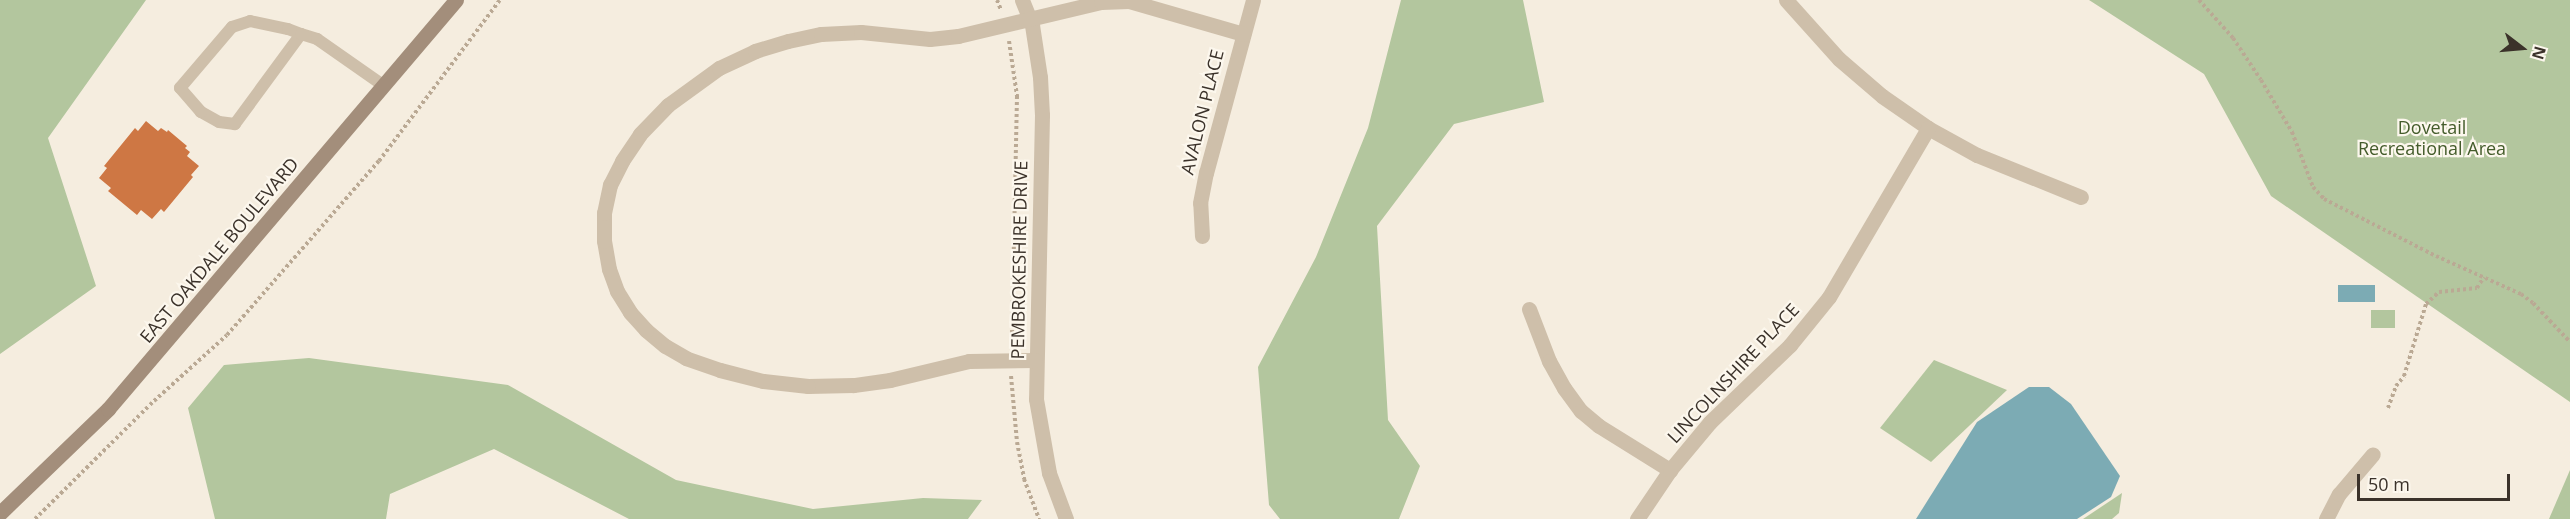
<!DOCTYPE html>
<style>
body{margin:0}
#map{position:relative;width:2570px;height:519px;overflow:hidden;background:#f5eddf;font-family:"Open Sans",sans-serif}
div>[style]{position:absolute}
.green>*{inset:0;background:#b3c69e;transform-origin:0 0}
.water>*{inset:0;background:#7cabb4;transform-origin:0 0}
.building>*{inset:0;background:#ce7744}
.path>*{height:4px;margin-top:-2px;transform-origin:0;background:repeating-linear-gradient(90deg,#baa994 0 3px,transparent 0 6px)}
.service>*{height:12px;margin:-6px;padding:0 6px;transform-origin:6px;border-radius:6px;background:#cebfaa}
.minor>*{height:15px;margin:-7.5px;padding:0 7.5px;transform-origin:7.5px;border-radius:7.5px;background:#cebfaa}
.secondary>*{height:15px;margin:-7.5px;padding:0 7.5px;transform-origin:7.5px;border-radius:7.5px;background:#a38e7b}
span{translate:-50% -50%;white-space:nowrap;text-align:center;line-height:1.15;-webkit-text-stroke:4.5px #fcf7ed;paint-order:stroke}
.street-label{font-size:18px;color:#3b322a}
.park-label{font-size:18px;color:#445c2b}
.north{position:absolute;left:2492px;top:18px;width:60px;height:60px;-webkit-text-stroke:4px #fcf7ed;paint-order:stroke;rotate:106deg;font-size:16px;font-weight:700;line-height:24px;text-align:center;color:#3b322a}
.north::after{content:'';display:block;margin:auto;width:21px;height:27px;background:#3b322a;clip-path:polygon(50% 0,100% 100%,50% 72%,0 100%)}
.scale{position:absolute;left:2357px;top:474px;width:153px;height:27px;box-sizing:border-box;border:3px solid #3b322a;border-top:0;padding-left:8px;font-size:18px;line-height:21px;white-space:nowrap;color:#3b322a;-webkit-text-stroke:4px #fcf7ed;paint-order:stroke}
</style>
<div id="map">
<div class="green">
<i style="clip-path:polygon(0 0,146px 0,48px 138px,96px 286px,0 354px)"></i>
<i style="clip-path:polygon(1401px 0,1523px 0,1544px 102px,1454px 124px,1377px 226px,1388px 420px,1420px 466px,1399px 519px,1280px 519px,1269px 505px,1258px 367px,1316px 257px,1368px 128px)"></i>
<i style="clip-path:polygon(2089px 0,2570px 0,2570px 402px,2271px 196px,2204px 74px)"></i>
<i style="left:2395px;top:310px;width:18px;height:24px;rotate:90deg"></i>
<i style="clip-path:polygon(309px 358px,508px 385px,676px 480px,813px 509px,923px 498px,982px 500px,968px 519px,629px 519px,494px 449px,390px 494px,386px 519px,215px 519px,188px 408px,224px 365px)"></i>
<i style="clip-path:polygon(1934px 360px,2007px 390px,1931px 462px,1880px 428px)"></i>
<i style="clip-path:polygon(2570px 470px,2570px 519px,2549px 519px)"></i>
<i style="clip-path:polygon(2122px 493px,2119px 513px,2112px 519px,2083px 519px)"></i>
</div>
<div class="water">
<i style="left:2375px;top:285px;width:17px;height:37px;rotate:90deg"></i>
<i style="clip-path:polygon(2029px 387px,2049px 387px,2071px 404px,2120px 476px,2111px 497px,2077px 519px,1916px 519px,1977px 422px)"></i>
</div>
<div class="building">
<i style="clip-path:polygon(146px 121px,158px 131px,161px 128px,167px 132px,168px 130px,187px 146px,185px 148px,190px 152px,187px 156px,199px 166px,191px 175px,193px 177px,164px 212px,161px 209px,152px 219px,141px 210px,137px 215px,108px 191px,111px 188px,99px 178px,107px 168px,104px 166px,135px 128px,138px 131px)"></i>
</div>
<div class="path">
<i style="left:997px;top:0;width:11px;rotate:68deg"></i>
<i style="left:2199px;top:0;width:51px;rotate:48.2deg"></i>
<i style="left:2233px;top:38px;width:50px;rotate:56.3deg"></i>
<i style="left:2261px;top:80px;width:61px;rotate:59.2deg"></i>
<i style="left:2292px;top:132px;width:59px;rotate:69.1deg"></i>
<i style="left:2313px;top:187px;width:16px;rotate:47deg"></i>
<i style="left:2324px;top:199px;width:126px;rotate:27deg"></i>
<i style="left:2436px;top:256px;width:93px;rotate:24.1deg"></i>
<i style="left:2521px;top:294px;width:15px;rotate:37deg"></i>
<i style="left:2533px;top:303px;width:54px;rotate:46.5deg"></i>
<i style="left:1009px;top:41px;width:56px;rotate:81.7deg"></i>
<i style="left:1017px;top:96px;width:249px;rotate:91.2deg"></i>
<i style="left:1011px;top:376px;width:66px;rotate:84.8deg"></i>
<i style="left:1017px;top:442px;width:38px;rotate:79deg"></i>
<i style="left:1024px;top:479px;width:43px;rotate:69.4deg"></i>
<i style="left:2388px;top:408px;width:23px;rotate:-70deg"></i>
<i style="left:2396px;top:386px;width:13px;rotate:-51deg"></i>
<i style="left:2404px;top:376px;width:75px;rotate:-73deg"></i>
<i style="left:2426px;top:304px;width:18px;rotate:-43deg"></i>
<i style="left:2439px;top:292px;width:38px;rotate:-6deg"></i>
<i style="left:2477px;top:288px;width:13px;rotate:-58deg"></i>
<i style="left:35px;top:519px;width:168px;rotate:-44.8deg"></i>
<i style="left:154px;top:401px;width:98px;rotate:-42.1deg"></i>
<i style="left:227px;top:335px;width:231px;rotate:-48.9deg"></i>
<i style="left:379px;top:161px;width:201px;rotate:-53.1deg"></i>
</div>
<div class="service">
<i style="left:301px;top:34px;width:112px;rotate:126.3deg"></i>
<i style="left:235px;top:124px;width:16px;rotate:-173deg"></i>
<i style="left:219px;top:122px;width:21px;rotate:-151deg"></i>
<i style="left:201px;top:112px;width:32px;rotate:-131deg"></i>
<i style="left:180px;top:88px;width:80px;rotate:-49.6deg"></i>
<i style="left:232px;top:27px;width:19px;rotate:-18deg"></i>
<i style="left:250px;top:21px;width:39px;rotate:12deg"></i>
<i style="left:288px;top:29px;width:14px;rotate:21deg"></i>
<i style="left:301px;top:34px;width:17px;rotate:17deg"></i>
<i style="left:317px;top:39px;width:82px;rotate:35deg"></i>
</div>
<div class="minor">
<i style="left:1022px;top:0;width:27px;rotate:68deg"></i>
<i style="left:1032px;top:25px;width:53px;rotate:81.3deg"></i>
<i style="left:1040px;top:77px;width:38px;rotate:87deg"></i>
<i style="left:1042px;top:115px;width:284px;rotate:91.2deg"></i>
<i style="left:1036px;top:399px;width:75px;rotate:80deg"></i>
<i style="left:1049px;top:473px;width:49px;rotate:69.7deg"></i>
<i style="left:1786px;top:0;width:79px;rotate:48.1deg"></i>
<i style="left:1839px;top:59px;width:57px;rotate:40.7deg"></i>
<i style="left:1882px;top:96px;width:56px;rotate:34.8deg"></i>
<i style="left:1928px;top:128px;width:56px;rotate:28.9deg"></i>
<i style="left:1977px;top:155px;width:112px;rotate:22deg"></i>
<i style="left:1202px;top:236px;width:33px;rotate:-93deg"></i>
<i style="left:1200px;top:203px;width:31px;rotate:-79deg"></i>
<i style="left:1206px;top:173px;width:179px;rotate:-74.8deg"></i>
<i style="left:1529px;top:309px;width:56px;rotate:69deg"></i>
<i style="left:1549px;top:361px;width:31px;rotate:61deg"></i>
<i style="left:1564px;top:388px;width:29px;rotate:54deg"></i>
<i style="left:1581px;top:411px;width:23px;rotate:40deg"></i>
<i style="left:1599px;top:426px;width:84px;rotate:31.8deg"></i>
<i style="left:1035px;top:360px;width:66px;rotate:179.1deg"></i>
<i style="left:969px;top:361px;width:81px;rotate:166.5deg"></i>
<i style="left:890px;top:380px;width:37px;rotate:172deg"></i>
<i style="left:853px;top:385px;width:45px;rotate:178.7deg"></i>
<i style="left:808px;top:386px;width:45px;rotate:-173.7deg"></i>
<i style="left:763px;top:381px;width:44px;rotate:-165.7deg"></i>
<i style="left:720px;top:370px;width:36px;rotate:-161deg"></i>
<i style="left:686px;top:358px;width:24px;rotate:-150deg"></i>
<i style="left:665px;top:346px;width:25px;rotate:-140deg"></i>
<i style="left:646px;top:330px;width:24px;rotate:-132deg"></i>
<i style="left:630px;top:312px;width:25px;rotate:-122deg"></i>
<i style="left:617px;top:291px;width:23px;rotate:-110deg"></i>
<i style="left:609px;top:269px;width:28px;rotate:-100deg"></i>
<i style="left:604px;top:241px;width:28px;rotate:-90deg"></i>
<i style="left:604px;top:213px;width:29px;rotate:-78deg"></i>
<i style="left:610px;top:185px;width:27px;rotate:-63deg"></i>
<i style="left:622px;top:161px;width:32px;rotate:-56deg"></i>
<i style="left:640px;top:134px;width:40px;rotate:-46deg"></i>
<i style="left:668px;top:105px;width:63px;rotate:-36deg"></i>
<i style="left:719px;top:68px;width:40px;rotate:-25deg"></i>
<i style="left:755px;top:51px;width:34px;rotate:-17deg"></i>
<i style="left:788px;top:41px;width:34px;rotate:-12deg"></i>
<i style="left:821px;top:34px;width:40px;rotate:-2.9deg"></i>
<i style="left:861px;top:32px;width:69px;rotate:5.8deg"></i>
<i style="left:930px;top:39px;width:28px;rotate:-6deg"></i>
<i style="left:958px;top:36px;width:147px;rotate:-13.4deg"></i>
<i style="left:1101px;top:2px;width:28px;rotate:-2deg"></i>
<i style="left:1129px;top:1px;width:119px;rotate:16.1deg"></i>
<i style="left:1637px;top:519px;width:59px;rotate:-56deg"></i>
<i style="left:1670px;top:470px;width:62px;rotate:-50.2deg"></i>
<i style="left:1710px;top:422px;width:111px;rotate:-43.9deg"></i>
<i style="left:1790px;top:345px;width:62px;rotate:-50.9deg"></i>
<i style="left:1829px;top:297px;width:196px;rotate:-59.6deg"></i>
<i style="left:2326px;top:519px;width:28px;rotate:-63deg"></i>
<i style="left:2339px;top:494px;width:52px;rotate:-49.6deg"></i>
</div>
<div class="secondary">
<i style="left:0;top:513px;width:150px;rotate:-43.9deg"></i>
<i style="left:108px;top:409px;width:537px;rotate:-49.61deg"></i>
</div>
<div class="street-label">
<span style="left:1202px;top:112px;rotate:-76deg">AVALON PLACE</span>
<span style="left:219px;top:250px;rotate:-50deg">EAST OAKDALE BOULEVARD</span>
<span style="left:1019px;top:260px;rotate:-89deg">PEMBROKESHIRE DRIVE</span>
<span style="left:1733px;top:373px;rotate:-47deg">LINCOLNSHIRE PLACE</span>
</div>
<div class="park-label">
<span style="left:2432px;top:138px">Dovetail<br>Recreational Area</span>
</div>
<div class="north">N</div>
<div class="scale">50 m</div>
</div>
